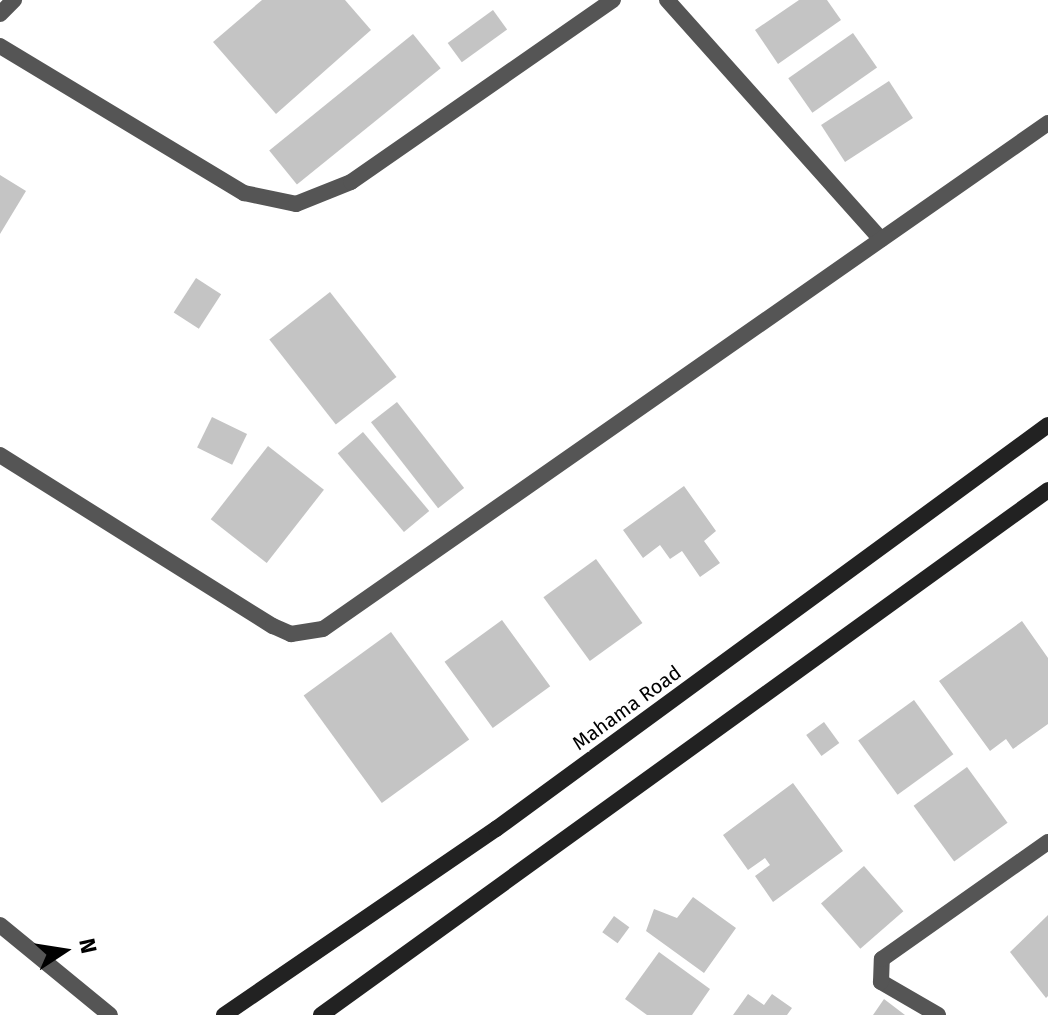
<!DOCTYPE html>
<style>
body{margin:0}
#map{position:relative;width:1048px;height:1015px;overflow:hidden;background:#fff;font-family:"Fira Sans",sans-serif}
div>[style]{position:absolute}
.building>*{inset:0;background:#c4c4c4;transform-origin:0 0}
.street>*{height:16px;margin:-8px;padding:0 8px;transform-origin:8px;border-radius:8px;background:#555}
.secondary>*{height:16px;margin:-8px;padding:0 8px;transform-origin:8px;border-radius:8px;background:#222}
span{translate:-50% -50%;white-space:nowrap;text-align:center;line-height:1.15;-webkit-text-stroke:6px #fff;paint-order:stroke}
.street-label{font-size:20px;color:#000}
.north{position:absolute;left:24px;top:911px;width:80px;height:80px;-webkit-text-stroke:6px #fff;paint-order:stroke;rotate:78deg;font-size:22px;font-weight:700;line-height:32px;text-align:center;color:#000}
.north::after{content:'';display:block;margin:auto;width:28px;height:36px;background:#000;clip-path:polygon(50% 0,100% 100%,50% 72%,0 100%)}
</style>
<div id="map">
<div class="building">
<i style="clip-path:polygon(262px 0,345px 0,371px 30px,276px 114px,213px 42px)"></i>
<i style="clip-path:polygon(799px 0,827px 0,841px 20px,778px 64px,755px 30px)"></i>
<i style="left:493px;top:10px;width:24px;height:56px;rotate:54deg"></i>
<i style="left:853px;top:33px;width:42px;height:79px;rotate:55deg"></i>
<i style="left:413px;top:34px;width:44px;height:185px;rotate:51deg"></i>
<i style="left:889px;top:81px;width:44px;height:81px;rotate:57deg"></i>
<i style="clip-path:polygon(0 175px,26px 191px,0 234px)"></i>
<i style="left:196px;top:278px;width:30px;height:41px;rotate:33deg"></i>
<i style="left:330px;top:292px;width:108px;height:77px;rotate:52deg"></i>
<i style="left:397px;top:402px;width:109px;height:33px;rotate:52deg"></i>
<i style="left:212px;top:417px;width:39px;height:34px;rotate:26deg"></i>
<i style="left:363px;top:432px;width:103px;height:33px;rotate:50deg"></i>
<i style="left:268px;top:446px;width:71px;height:93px;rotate:38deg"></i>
<i style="clip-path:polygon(684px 486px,716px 531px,704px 541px,720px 563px,700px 577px,682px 551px,670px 559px,660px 545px,643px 558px,623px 530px)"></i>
<i style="left:596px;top:559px;width:79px;height:65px;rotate:54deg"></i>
<i style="left:502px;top:620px;width:82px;height:71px;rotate:54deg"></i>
<i style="clip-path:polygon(1022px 621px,1048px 658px,1048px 724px,1013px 749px,1006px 739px,990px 751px,939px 681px)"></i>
<i style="left:391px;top:632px;width:133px;height:108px;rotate:54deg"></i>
<i style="left:914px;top:700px;width:67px;height:69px;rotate:54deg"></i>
<i style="left:824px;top:722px;width:26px;height:22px;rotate:54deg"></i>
<i style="left:967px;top:767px;width:69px;height:66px;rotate:54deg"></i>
<i style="clip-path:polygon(793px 783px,843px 851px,773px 902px,755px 876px,770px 865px,765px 858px,748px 870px,723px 835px)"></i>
<i style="left:864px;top:866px;width:60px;height:57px;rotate:49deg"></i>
<i style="clip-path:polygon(693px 897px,736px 928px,704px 973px,646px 931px,654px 909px,677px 918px)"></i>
<i style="clip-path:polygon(1048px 915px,1048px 996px,1046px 998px,1010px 952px)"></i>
<i style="left:614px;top:916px;width:19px;height:20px;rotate:36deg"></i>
<i style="clip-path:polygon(659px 952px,710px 989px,692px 1015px,647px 1015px,625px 999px)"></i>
<i style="clip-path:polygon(748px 994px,764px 1005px,772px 994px,792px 1008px,787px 1015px,733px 1015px)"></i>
<i style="clip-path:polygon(884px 999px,905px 1015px,873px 1015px)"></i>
</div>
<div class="street">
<i style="left:667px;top:0;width:321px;rotate:48.2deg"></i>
<i style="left:0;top:14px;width:20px;rotate:-45deg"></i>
<i style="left:0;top:46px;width:285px;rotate:31.1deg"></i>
<i style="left:244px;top:193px;width:53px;rotate:11.9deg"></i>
<i style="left:296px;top:204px;width:59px;rotate:-21.8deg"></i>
<i style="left:351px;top:182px;width:319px;rotate:-34.8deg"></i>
<i style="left:0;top:455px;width:322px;rotate:32.1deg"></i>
<i style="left:273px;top:626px;width:20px;rotate:24deg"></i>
<i style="left:291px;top:634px;width:32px;rotate:-9deg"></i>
<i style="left:323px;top:629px;width:884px;rotate:-34.91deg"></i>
<i style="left:0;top:925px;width:142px;rotate:39.3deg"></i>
<i style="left:938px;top:1015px;width:66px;rotate:-149.9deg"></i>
<i style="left:881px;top:982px;width:23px;rotate:-88deg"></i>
<i style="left:882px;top:959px;width:203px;rotate:-35.2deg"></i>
</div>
<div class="secondary">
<i style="left:224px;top:1015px;width:330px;rotate:-34.4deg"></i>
<i style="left:496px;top:829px;width:684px;rotate:-36.2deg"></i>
<i style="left:321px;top:1015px;width:897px;rotate:-35.83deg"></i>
</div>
<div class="street-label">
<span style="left:627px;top:708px;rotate:-36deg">Mahama Road</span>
</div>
<div class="north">N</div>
</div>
